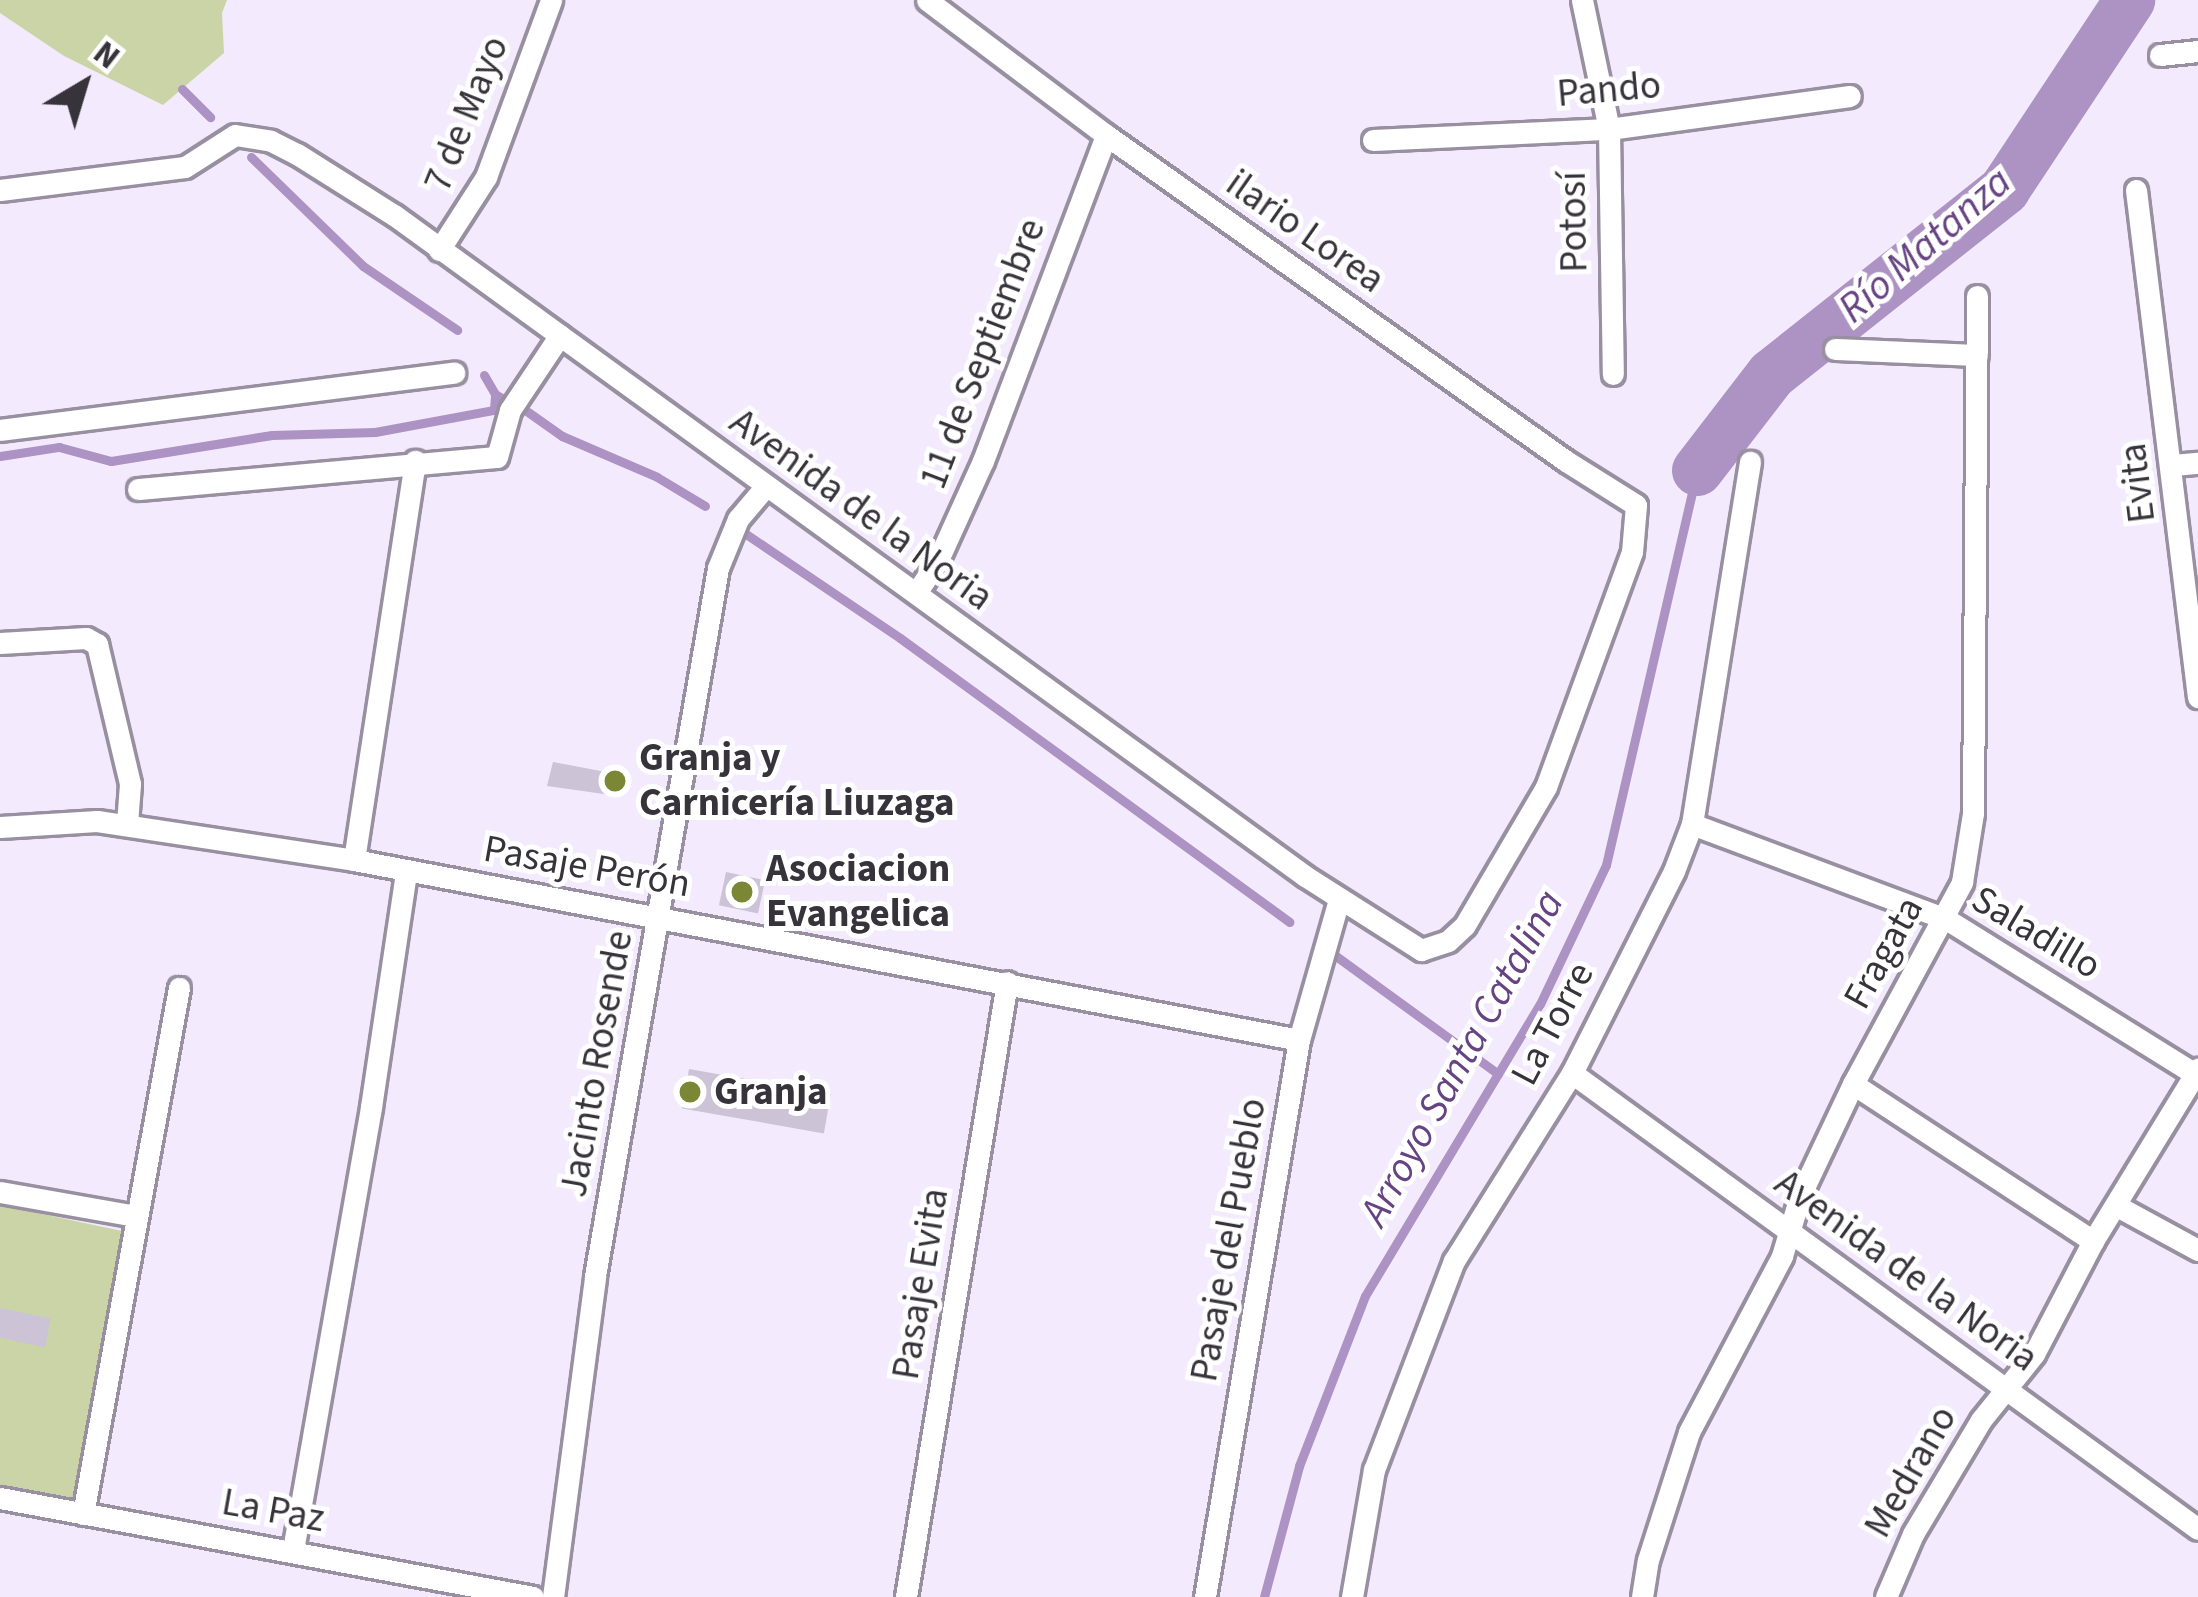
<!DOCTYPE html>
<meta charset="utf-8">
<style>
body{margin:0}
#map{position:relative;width:2198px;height:1597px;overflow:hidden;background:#f4eafe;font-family:"Source Sans 3",sans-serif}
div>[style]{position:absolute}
.green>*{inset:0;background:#cbd4a6}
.stream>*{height:9px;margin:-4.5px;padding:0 4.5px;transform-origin:4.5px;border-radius:4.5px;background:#ac93c3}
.river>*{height:51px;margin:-25.5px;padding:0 25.5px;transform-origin:25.5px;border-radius:25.5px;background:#ac93c3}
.building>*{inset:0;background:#cdc3d6;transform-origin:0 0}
.roads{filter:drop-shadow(3px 0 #988fa1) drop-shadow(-3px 0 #988fa1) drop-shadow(0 3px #988fa1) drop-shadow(0 -3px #988fa1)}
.street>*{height:21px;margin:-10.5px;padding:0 10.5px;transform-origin:10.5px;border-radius:10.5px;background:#fff}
.dots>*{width:33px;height:33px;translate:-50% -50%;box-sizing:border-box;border:6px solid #fff;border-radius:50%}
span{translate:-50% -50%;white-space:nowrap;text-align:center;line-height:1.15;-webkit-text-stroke:10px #fff;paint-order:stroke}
.street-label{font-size:39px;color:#37333b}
.poi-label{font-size:39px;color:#37333b;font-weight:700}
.left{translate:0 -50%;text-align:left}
.water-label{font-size:42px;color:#664382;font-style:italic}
.north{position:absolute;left:24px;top:24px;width:120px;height:120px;-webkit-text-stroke:9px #fff;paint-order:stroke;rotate:38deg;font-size:33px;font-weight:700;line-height:48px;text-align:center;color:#37333b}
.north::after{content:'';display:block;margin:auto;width:42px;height:54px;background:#37333b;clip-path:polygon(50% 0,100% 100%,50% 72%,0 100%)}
</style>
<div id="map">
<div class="green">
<i style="clip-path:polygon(0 0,227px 0,222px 13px,224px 53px,163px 105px,64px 56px,0 13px)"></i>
<i style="clip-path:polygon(0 1205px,122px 1231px,73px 1504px,0 1488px)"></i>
</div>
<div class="stream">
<i style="left:182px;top:89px;width:40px;rotate:45deg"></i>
<i style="left:251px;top:157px;width:156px;rotate:44.2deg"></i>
<i style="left:363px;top:266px;width:114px;rotate:34.2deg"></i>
<i style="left:484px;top:375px;width:22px;rotate:60deg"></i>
<i style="left:528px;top:412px;width:42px;rotate:35.2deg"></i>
<i style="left:562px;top:436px;width:103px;rotate:23.3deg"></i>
<i style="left:657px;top:477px;width:56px;rotate:31.1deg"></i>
<i style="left:0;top:456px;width:60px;rotate:-8.7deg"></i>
<i style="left:59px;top:447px;width:54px;rotate:15.1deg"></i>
<i style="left:111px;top:461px;width:163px;rotate:-9.2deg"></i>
<i style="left:272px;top:435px;width:103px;rotate:-1.7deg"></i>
<i style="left:375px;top:432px;width:121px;rotate:-10.5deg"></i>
<i style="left:494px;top:410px;width:16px;rotate:-86deg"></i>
<i style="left:495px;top:394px;width:12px;rotate:31deg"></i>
<i style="left:743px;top:532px;width:189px;rotate:34deg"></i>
<i style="left:900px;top:638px;width:482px;rotate:36.1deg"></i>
<i style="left:1329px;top:951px;width:209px;rotate:36deg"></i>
<i style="left:1264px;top:1597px;width:136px;rotate:-75deg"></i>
<i style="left:1299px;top:1466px;width:182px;rotate:-68.8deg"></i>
<i style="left:1365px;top:1296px;width:340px;rotate:-59.1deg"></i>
<i style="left:1540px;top:1004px;width:154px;rotate:-64.6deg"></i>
<i style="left:1606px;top:865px;width:405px;rotate:-77deg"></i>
</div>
<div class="river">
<i style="left:1697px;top:470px;width:121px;rotate:-52.4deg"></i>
<i style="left:1771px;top:374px;width:298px;rotate:-38.4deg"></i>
<i style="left:2004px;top:189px;width:227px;rotate:-56.5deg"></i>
</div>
<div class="building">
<i style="clip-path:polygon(553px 762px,622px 775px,618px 796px,547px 786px)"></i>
<i style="left:726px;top:872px;width:40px;height:34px;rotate:12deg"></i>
<i style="left:689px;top:1069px;width:144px;height:40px;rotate:10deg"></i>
<i style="left:0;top:1308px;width:52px;height:29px;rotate:12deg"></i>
</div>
<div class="roads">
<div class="street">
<i style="left:1582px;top:0;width:132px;rotate:78.2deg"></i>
<i style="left:1609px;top:129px;width:245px;rotate:89.1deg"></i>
<i style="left:2160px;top:55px;width:38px;rotate:-6deg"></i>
<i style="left:1373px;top:140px;width:236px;rotate:-2.7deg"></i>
<i style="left:1609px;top:129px;width:243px;rotate:-7.8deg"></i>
<i style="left:0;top:190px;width:186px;rotate:-7.1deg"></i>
<i style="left:185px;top:167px;width:59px;rotate:-32.6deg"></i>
<i style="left:235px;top:135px;width:36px;rotate:9deg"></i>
<i style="left:271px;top:141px;width:29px;rotate:27deg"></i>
<i style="left:297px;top:154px;width:115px;rotate:32.2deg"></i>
<i style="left:394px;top:215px;width:1126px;rotate:35.96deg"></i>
<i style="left:1305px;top:876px;width:138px;rotate:32.5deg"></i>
<i style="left:1421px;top:950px;width:28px;rotate:-18deg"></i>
<i style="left:1448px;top:941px;width:23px;rotate:-43deg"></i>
<i style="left:1465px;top:925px;width:160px;rotate:-59.6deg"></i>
<i style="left:1546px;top:787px;width:250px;rotate:-69.9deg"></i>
<i style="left:1632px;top:552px;width:47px;rotate:-85.1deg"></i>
<i style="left:1636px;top:505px;width:83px;rotate:-147.8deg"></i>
<i style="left:1566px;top:461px;width:564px;rotate:-144.67deg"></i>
<i style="left:1106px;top:135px;width:224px;rotate:-143deg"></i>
<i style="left:2136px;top:190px;width:511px;rotate:83.03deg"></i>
<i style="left:439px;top:250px;width:87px;rotate:-57.2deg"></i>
<i style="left:486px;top:177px;width:189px;rotate:-69.8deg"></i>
<i style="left:1835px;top:349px;width:142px;rotate:2.4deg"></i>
<i style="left:0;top:430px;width:458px;rotate:-7.2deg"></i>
<i style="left:2173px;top:465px;width:25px;rotate:-5deg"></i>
<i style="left:138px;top:489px;width:360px;rotate:-5.1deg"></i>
<i style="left:497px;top:457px;width:49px;rotate:-74.5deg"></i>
<i style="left:510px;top:410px;width:90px;rotate:-56.3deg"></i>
<i style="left:916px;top:593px;width:40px;rotate:-56deg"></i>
<i style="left:938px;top:560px;width:109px;rotate:-65.6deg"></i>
<i style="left:983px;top:461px;width:348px;rotate:-69.3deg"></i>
<i style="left:0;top:643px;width:86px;rotate:-3.3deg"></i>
<i style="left:86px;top:638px;width:13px;rotate:29deg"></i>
<i style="left:97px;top:644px;width:144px;rotate:76.7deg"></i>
<i style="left:130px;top:784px;width:40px;rotate:94.3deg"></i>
<i style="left:1692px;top:824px;width:271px;rotate:20.5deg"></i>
<i style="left:1946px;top:919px;width:296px;rotate:31.9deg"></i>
<i style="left:0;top:827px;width:97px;rotate:-3.5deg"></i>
<i style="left:97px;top:821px;width:260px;rotate:8.6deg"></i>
<i style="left:354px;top:860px;width:962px;rotate:10.78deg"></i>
<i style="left:354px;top:860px;width:404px;rotate:-81.3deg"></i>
<i style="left:1572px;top:1073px;width:774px;rotate:36.07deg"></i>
<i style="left:1853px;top:1084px;width:287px;rotate:33.2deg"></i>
<i style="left:0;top:1192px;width:138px;rotate:10deg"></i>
<i style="left:2117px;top:1206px;width:92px;rotate:28.5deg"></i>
<i style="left:0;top:1498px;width:542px;rotate:10.52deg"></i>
<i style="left:83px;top:1514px;width:535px;rotate:-79.66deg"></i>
<i style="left:293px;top:1550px;width:450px;rotate:-80deg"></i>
<i style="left:371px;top:1107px;width:238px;rotate:-81.5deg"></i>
<i style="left:553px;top:1597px;width:324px;rotate:-82.5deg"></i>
<i style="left:595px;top:1276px;width:719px;rotate:-80.14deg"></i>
<i style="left:718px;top:568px;width:53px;rotate:-67.8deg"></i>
<i style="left:738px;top:519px;width:42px;rotate:-49.8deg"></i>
<i style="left:906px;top:1597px;width:623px;rotate:-80.67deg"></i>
<i style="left:1205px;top:1597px;width:565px;rotate:-80.42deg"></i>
<i style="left:1299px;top:1040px;width:146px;rotate:-74.1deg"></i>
<i style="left:1352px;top:1597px;width:129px;rotate:-80.2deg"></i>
<i style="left:1374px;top:1470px;width:224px;rotate:-69.1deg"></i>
<i style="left:1454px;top:1261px;width:222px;rotate:-57.9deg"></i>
<i style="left:1572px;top:1073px;width:226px;rotate:-63.2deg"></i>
<i style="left:1674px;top:871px;width:50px;rotate:-69deg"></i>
<i style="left:1692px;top:824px;width:367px;rotate:-80.9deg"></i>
<i style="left:1642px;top:1597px;width:37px;rotate:-81deg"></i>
<i style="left:1648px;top:1560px;width:134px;rotate:-72.2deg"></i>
<i style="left:1689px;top:1432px;width:199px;rotate:-62.1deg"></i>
<i style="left:1782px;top:1256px;width:63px;rotate:-73.3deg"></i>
<i style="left:1800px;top:1196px;width:124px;rotate:-64.7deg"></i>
<i style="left:1853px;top:1084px;width:230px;rotate:-61.6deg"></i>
<i style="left:1962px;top:882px;width:70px;rotate:-80.9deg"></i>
<i style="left:1973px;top:813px;width:517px;rotate:-89.56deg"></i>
<i style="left:1886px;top:1597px;width:69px;rotate:-66.8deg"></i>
<i style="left:1913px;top:1534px;width:133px;rotate:-59.2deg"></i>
<i style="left:1981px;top:1420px;width:85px;rotate:-51.2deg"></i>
<i style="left:2034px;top:1354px;width:127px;rotate:-62.4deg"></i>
<i style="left:2093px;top:1241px;width:202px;rotate:-58.6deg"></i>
</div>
</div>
<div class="dots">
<i style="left:615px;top:781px;background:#7b8734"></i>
<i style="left:742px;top:892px;background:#7b8734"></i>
<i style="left:690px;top:1092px;background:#7b8734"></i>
</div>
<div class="street-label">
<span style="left:1609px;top:90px;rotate:-5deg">Pando</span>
<span style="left:467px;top:114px;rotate:-68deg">7 de Mayo</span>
<span style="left:1574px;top:222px;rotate:-91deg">Potosí</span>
<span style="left:1305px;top:232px;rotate:35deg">ilario Lorea</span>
<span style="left:983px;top:354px;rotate:-69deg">11 de Septiembre</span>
<span style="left:2138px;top:483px;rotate:-97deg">Evita</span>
<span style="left:861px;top:510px;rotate:36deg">Avenida de la Noria</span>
<span style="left:587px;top:867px;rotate:10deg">Pasaje Perón</span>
<span style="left:2036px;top:933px;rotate:31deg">Saladillo</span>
<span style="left:1884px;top:953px;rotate:-61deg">Fragata</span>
<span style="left:1553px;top:1024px;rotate:-62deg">La Torre</span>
<span style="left:597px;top:1064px;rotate:-80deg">Jacinto Rosende</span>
<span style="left:1229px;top:1240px;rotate:-80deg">Pasaje del Pueblo</span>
<span style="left:1906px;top:1271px;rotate:36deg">Avenida de la Noria</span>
<span style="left:921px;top:1284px;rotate:-81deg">Pasaje Evita</span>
<span style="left:1911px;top:1472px;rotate:-60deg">Medrano</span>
<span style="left:273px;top:1511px;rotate:10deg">La Paz</span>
</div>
<div class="poi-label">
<span class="left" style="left:639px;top:781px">Granja y<br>Carnicería Liuzaga</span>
<span class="left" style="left:766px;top:892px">Asociacion<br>Evangelica</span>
<span class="left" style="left:714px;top:1092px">Granja</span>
</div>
<div class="water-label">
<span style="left:1925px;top:245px;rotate:-41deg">Río Matanza</span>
<span style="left:1462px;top:1058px;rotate:-61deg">Arroyo Santa Catalina</span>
</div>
<div class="north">N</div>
</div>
